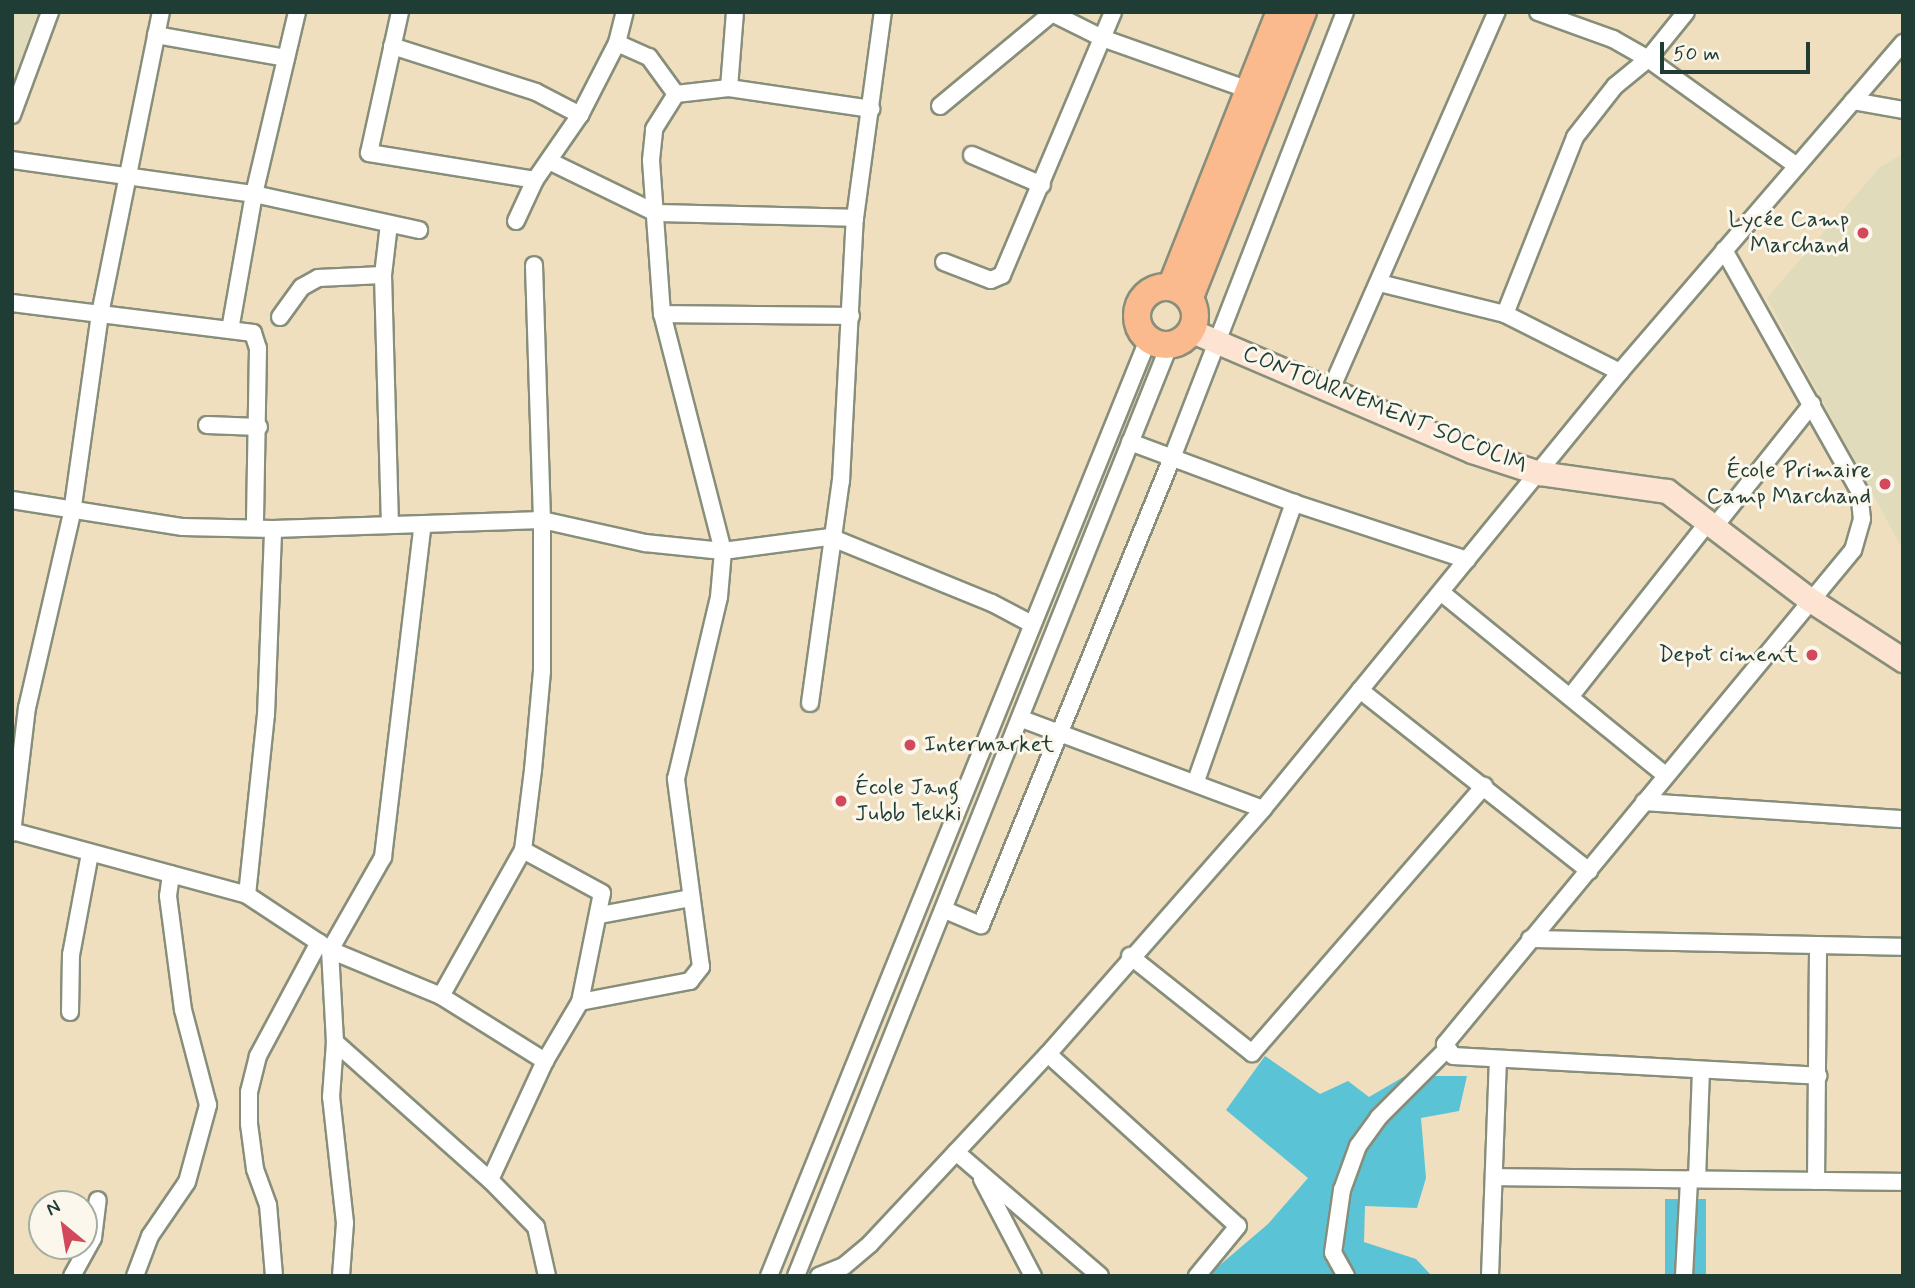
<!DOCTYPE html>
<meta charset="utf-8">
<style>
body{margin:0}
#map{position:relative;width:1915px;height:1288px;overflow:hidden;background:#efdfbf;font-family:Mynerve,sans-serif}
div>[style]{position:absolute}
.built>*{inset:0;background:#e0dcbb}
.water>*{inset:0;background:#5ac3d6;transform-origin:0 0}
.roads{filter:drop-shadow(2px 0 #878e7a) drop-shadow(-2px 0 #878e7a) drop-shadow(0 2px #878e7a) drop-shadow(0 -2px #878e7a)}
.street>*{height:16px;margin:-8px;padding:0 8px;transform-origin:8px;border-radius:8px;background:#fff}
.secondary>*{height:23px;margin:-11.5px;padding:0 11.5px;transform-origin:11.5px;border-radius:11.5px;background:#fde3d1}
.primary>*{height:26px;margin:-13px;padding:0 13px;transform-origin:13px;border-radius:13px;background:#fbba8d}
.primary>.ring{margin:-13px;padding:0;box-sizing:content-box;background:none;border:26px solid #fbba8d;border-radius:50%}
.dots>*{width:19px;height:19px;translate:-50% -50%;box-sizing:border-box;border:4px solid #fbf7ec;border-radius:50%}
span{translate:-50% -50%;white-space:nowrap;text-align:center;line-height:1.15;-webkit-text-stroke:6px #fbf7ec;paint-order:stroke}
.poi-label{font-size:23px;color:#1f3d34}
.right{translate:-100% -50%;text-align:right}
.left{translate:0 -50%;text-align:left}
.street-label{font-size:23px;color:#1f3d34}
.frame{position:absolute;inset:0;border:14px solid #1f3d34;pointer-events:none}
.north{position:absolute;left:28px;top:1190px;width:70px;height:70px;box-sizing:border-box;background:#fbf7ec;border:2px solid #a3ada2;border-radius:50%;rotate:330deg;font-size:19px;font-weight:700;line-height:28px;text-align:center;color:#1f3d34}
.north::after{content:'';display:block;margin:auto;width:24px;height:32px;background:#d1495b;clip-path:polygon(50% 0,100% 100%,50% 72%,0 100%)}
.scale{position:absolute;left:1660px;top:42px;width:150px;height:32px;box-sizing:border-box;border:4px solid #1f3d34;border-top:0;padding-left:9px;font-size:21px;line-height:24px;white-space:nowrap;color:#1f3d34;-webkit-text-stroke:5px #fbf7ec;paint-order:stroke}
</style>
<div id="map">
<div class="built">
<i style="clip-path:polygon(12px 12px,38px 12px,12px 83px)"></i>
<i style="clip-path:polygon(1903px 154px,1903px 550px,1767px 298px,1880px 167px)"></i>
</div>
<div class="water">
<i style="clip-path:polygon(1265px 1056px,1320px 1094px,1348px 1081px,1369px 1097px,1405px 1076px,1467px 1076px,1459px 1111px,1421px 1118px,1426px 1178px,1417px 1208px,1365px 1206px,1364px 1242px,1416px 1259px,1430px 1274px,1441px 1276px,1207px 1276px,1268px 1224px,1308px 1178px,1226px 1110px)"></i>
<i style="left:1706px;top:1199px;width:77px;height:41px;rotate:90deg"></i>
</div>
<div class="roads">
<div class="street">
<i style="left:400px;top:12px;width:144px;rotate:102.4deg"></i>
<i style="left:369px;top:153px;width:168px;rotate:9.2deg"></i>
<i style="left:1050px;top:12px;width:58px;rotate:26.6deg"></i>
<i style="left:1102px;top:38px;width:153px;rotate:19.5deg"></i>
<i style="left:1538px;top:12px;width:80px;rotate:19.8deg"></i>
<i style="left:1613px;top:39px;width:40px;rotate:29.7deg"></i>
<i style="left:1648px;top:59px;width:183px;rotate:35.7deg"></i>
<i style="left:156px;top:35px;width:132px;rotate:10deg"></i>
<i style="left:617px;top:43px;width:35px;rotate:24deg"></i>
<i style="left:649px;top:57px;width:46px;rotate:53.9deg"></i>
<i style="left:676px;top:94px;width:53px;rotate:-6.5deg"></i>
<i style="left:729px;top:88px;width:144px;rotate:8.4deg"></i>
<i style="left:392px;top:46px;width:151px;rotate:17.7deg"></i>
<i style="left:536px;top:92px;width:50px;rotate:27.6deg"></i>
<i style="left:729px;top:88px;width:76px;rotate:-85.5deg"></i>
<i style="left:1853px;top:101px;width:51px;rotate:10.2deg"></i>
<i style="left:940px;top:106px;width:146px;rotate:-39.7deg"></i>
<i style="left:12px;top:115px;width:110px;rotate:-69.7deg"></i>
<i style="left:972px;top:155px;width:76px;rotate:23.2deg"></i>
<i style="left:12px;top:160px;width:244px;rotate:8deg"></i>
<i style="left:254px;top:194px;width:169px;rotate:12.3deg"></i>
<i style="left:549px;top:161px;width:119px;rotate:25.9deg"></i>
<i style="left:656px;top:213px;width:199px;rotate:1.4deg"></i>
<i style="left:516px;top:221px;width:45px;rotate:-65.1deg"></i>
<i style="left:535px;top:180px;width:79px;rotate:-55.3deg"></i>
<i style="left:580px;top:115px;width:81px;rotate:-62.8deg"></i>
<i style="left:617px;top:43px;width:32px;rotate:-76deg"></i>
<i style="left:389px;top:224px;width:51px;rotate:96.7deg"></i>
<i style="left:383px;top:275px;width:250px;rotate:88.4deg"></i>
<i style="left:1724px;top:250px;width:276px;rotate:60.7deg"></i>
<i style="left:1859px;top:491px;width:28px;rotate:84deg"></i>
<i style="left:1862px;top:519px;width:32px;rotate:106deg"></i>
<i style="left:1853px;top:550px;width:641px;rotate:129.55deg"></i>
<i style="left:1445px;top:1044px;width:14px;rotate:56deg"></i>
<i style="left:1453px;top:1056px;width:366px;rotate:3.1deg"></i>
<i style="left:944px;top:262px;width:50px;rotate:21deg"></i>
<i style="left:991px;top:280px;width:12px;rotate:-24deg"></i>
<i style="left:1002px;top:275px;width:285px;rotate:-67.1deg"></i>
<i style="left:1379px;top:283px;width:130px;rotate:13.8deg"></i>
<i style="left:1505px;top:314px;width:129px;rotate:26.8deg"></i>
<i style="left:12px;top:303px;width:243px;rotate:7.1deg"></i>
<i style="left:253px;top:333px;width:16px;rotate:72deg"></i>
<i style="left:258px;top:348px;width:180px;rotate:91deg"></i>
<i style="left:662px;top:314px;width:189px;rotate:0.6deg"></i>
<i style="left:1505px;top:314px;width:190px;rotate:-68.4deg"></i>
<i style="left:1575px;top:137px;width:65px;rotate:-51.9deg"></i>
<i style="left:1615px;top:86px;width:43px;rotate:-39.3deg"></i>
<i style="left:1648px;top:59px;width:60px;rotate:-51deg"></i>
<i style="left:280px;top:317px;width:37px;rotate:-54deg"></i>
<i style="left:302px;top:287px;width:18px;rotate:-29deg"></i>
<i style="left:318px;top:278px;width:65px;rotate:-2.6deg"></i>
<i style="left:230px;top:330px;width:138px;rotate:-80deg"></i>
<i style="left:254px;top:194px;width:187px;rotate:-76.7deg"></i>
<i style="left:1332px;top:387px;width:410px;rotate:-66.3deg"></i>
<i style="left:207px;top:425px;width:52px;rotate:2.2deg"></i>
<i style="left:1130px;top:442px;width:175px;rotate:20.4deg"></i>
<i style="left:1294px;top:503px;width:182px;rotate:18.2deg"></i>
<i style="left:12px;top:500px;width:173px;rotate:9deg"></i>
<i style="left:183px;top:527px;width:90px;rotate:1.3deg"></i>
<i style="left:273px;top:529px;width:269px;rotate:-1.9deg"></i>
<i style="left:542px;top:520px;width:106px;rotate:12.6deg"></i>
<i style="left:645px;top:543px;width:78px;rotate:5.9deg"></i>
<i style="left:723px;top:551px;width:108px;rotate:-7.5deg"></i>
<i style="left:830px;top:537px;width:175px;rotate:22.2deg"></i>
<i style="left:992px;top:603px;width:43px;rotate:27.8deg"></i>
<i style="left:1715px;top:526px;width:156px;rotate:-51.5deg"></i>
<i style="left:1442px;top:593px;width:289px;rotate:39.2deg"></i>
<i style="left:1360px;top:690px;width:292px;rotate:38.3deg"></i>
<i style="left:1570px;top:697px;width:224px;rotate:-51.7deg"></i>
<i style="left:810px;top:703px;width:224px;rotate:-82.1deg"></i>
<i style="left:841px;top:481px;width:263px;rotate:-87deg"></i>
<i style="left:855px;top:218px;width:208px;rotate:-82.3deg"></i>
<i style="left:1022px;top:719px;width:257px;rotate:20.5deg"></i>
<i style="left:1196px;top:781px;width:295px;rotate:-70.6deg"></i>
<i style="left:1644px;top:802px;width:260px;rotate:3.8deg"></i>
<i style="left:12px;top:831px;width:244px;rotate:15.2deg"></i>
<i style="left:247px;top:895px;width:100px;rotate:33.5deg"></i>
<i style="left:330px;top:950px;width:120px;rotate:22.5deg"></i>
<i style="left:441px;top:996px;width:123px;rotate:32deg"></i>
<i style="left:12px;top:833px;width:126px;rotate:-83.2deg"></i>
<i style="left:27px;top:708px;width:200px;rotate:-77deg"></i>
<i style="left:72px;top:513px;width:201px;rotate:-82deg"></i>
<i style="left:100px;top:314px;width:308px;rotate:-78.6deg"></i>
<i style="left:247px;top:895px;width:181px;rotate:-84deg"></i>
<i style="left:266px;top:715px;width:186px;rotate:-87.8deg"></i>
<i style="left:945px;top:910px;width:39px;rotate:23deg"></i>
<i style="left:981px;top:925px;width:505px;rotate:-67.76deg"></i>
<i style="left:1172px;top:458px;width:478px;rotate:-68.8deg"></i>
<i style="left:600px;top:915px;width:93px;rotate:-10.6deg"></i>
<i style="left:1530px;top:939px;width:373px;rotate:1.2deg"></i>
<i style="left:1130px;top:956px;width:156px;rotate:38.5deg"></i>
<i style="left:1252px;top:1053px;width:354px;rotate:-49deg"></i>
<i style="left:441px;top:996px;width:167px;rotate:-60.7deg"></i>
<i style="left:523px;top:850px;width:81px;rotate:-82.9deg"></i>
<i style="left:533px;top:770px;width:99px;rotate:-84.8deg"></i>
<i style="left:542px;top:671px;width:151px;rotate:-90deg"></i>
<i style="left:542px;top:520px;width:255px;rotate:-91.8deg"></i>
<i style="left:580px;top:1002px;width:112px;rotate:-10.8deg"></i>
<i style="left:690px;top:981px;width:18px;rotate:-52deg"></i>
<i style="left:701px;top:967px;width:190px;rotate:-97.6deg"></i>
<i style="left:676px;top:779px;width:187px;rotate:-76.7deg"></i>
<i style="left:719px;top:597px;width:46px;rotate:-85deg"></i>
<i style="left:723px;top:551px;width:245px;rotate:-104.4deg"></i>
<i style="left:662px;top:314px;width:154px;rotate:-94.1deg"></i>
<i style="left:651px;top:160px;width:31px;rotate:-84deg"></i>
<i style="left:654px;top:129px;width:41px;rotate:-57.8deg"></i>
<i style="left:70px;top:1012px;width:57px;rotate:-89deg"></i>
<i style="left:71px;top:955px;width:104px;rotate:-79.4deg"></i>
<i style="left:335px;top:1042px;width:208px;rotate:41.7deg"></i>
<i style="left:490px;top:1180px;width:66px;rotate:45.6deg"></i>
<i style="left:536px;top:1227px;width:50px;rotate:77.3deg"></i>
<i style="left:1048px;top:1054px;width:256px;rotate:42.2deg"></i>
<i style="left:1238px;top:1226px;width:65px;rotate:129.4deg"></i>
<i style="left:956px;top:1152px;width:190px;rotate:40.7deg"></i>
<i style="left:1495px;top:1177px;width:408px;rotate:0.7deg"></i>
<i style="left:982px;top:1179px;width:110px;rotate:62.3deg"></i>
<i style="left:1697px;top:1179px;width:109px;rotate:-87.9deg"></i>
<i style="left:490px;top:1180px;width:131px;rotate:-65.2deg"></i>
<i style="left:545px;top:1061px;width:69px;rotate:-59.3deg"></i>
<i style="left:580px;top:1002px;width:111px;rotate:-78.6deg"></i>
<i style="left:602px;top:893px;width:90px;rotate:-151.4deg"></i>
<i style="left:1816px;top:1181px;width:236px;rotate:-89.5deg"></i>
<i style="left:72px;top:1276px;width:43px;rotate:-61.1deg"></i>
<i style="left:93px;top:1238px;width:38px;rotate:-83deg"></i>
<i style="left:135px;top:1276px;width:43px;rotate:-69.4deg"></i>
<i style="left:150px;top:1236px;width:65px;rotate:-55.6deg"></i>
<i style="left:187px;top:1182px;width:80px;rotate:-74.7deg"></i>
<i style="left:208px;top:1105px;width:98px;rotate:-104.7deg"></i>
<i style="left:183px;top:1010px;width:115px;rotate:-97.5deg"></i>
<i style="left:168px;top:896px;width:22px;rotate:-82deg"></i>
<i style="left:274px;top:1276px;width:71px;rotate:-94.8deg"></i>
<i style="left:268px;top:1205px;width:38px;rotate:-110deg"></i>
<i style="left:255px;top:1169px;width:45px;rotate:-97.6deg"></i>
<i style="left:249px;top:1124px;width:32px;rotate:-90deg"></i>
<i style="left:249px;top:1092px;width:37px;rotate:-76deg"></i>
<i style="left:258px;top:1056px;width:129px;rotate:-61.8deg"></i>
<i style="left:341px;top:1276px;width:53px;rotate:-85.7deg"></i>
<i style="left:345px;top:1223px;width:127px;rotate:-96.3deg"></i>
<i style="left:331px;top:1097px;width:55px;rotate:-85.8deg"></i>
<i style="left:335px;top:1042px;width:92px;rotate:-93.1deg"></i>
<i style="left:330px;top:950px;width:107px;rotate:-60.3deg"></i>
<i style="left:383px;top:857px;width:335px;rotate:-83.2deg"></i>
<i style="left:769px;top:1276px;width:1010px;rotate:-67.96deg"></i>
<i style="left:796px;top:1276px;width:1002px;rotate:-68.15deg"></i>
<i style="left:819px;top:1276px;width:27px;rotate:-22deg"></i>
<i style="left:844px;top:1266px;width:34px;rotate:-40deg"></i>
<i style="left:870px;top:1244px;width:260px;rotate:-46.9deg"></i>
<i style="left:1048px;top:1054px;width:326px;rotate:-48.7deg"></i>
<i style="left:1263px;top:809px;width:564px;rotate:-50.75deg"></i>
<i style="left:1620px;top:372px;width:434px;rotate:-49.3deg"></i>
<i style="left:1346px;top:1276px;width:26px;rotate:-119deg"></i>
<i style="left:1333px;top:1253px;width:64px;rotate:-81.9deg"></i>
<i style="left:1342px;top:1190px;width:47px;rotate:-70deg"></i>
<i style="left:1358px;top:1146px;width:36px;rotate:-54deg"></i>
<i style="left:1379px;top:1117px;width:95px;rotate:-45deg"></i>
<i style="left:1490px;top:1276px;width:216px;rotate:-87.9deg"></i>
<i style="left:1684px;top:1276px;width:97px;rotate:-87deg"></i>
</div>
<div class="secondary">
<i style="left:1192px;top:331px;width:305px;rotate:23.2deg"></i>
<i style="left:1472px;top:451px;width:71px;rotate:18.2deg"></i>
<i style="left:1539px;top:473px;width:129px;rotate:8deg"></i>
<i style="left:1667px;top:491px;width:178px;rotate:37.3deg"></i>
<i style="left:1809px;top:599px;width:112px;rotate:33deg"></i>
</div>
<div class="primary">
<i class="ring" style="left:1137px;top:287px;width:32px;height:32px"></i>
<i style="left:1171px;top:287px;width:296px;rotate:-68.4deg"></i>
<i style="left:1190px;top:297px;width:307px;rotate:-68.4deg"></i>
</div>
</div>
<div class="dots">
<i style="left:1863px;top:233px;background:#d1495b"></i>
<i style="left:1885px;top:484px;background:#d1495b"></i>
<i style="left:1812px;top:655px;background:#d1495b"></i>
<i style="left:910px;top:745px;background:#d1495b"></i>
<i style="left:841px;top:801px;background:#d1495b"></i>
</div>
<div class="poi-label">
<span class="right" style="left:1849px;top:233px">Lycée Camp<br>Marchand</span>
<span class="right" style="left:1871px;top:484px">École Primaire<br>Camp Marchand</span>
<span class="right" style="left:1798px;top:655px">Depot ciment</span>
<span class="left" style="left:924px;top:745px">Intermarket</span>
<span class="left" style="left:855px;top:801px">École Jang<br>Jubb Tekki</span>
</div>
<div class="street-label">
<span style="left:1385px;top:410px;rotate:22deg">CONTOURNEMENT SOCOCIM</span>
</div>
<div class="frame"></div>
<div class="north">N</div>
<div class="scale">50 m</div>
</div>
